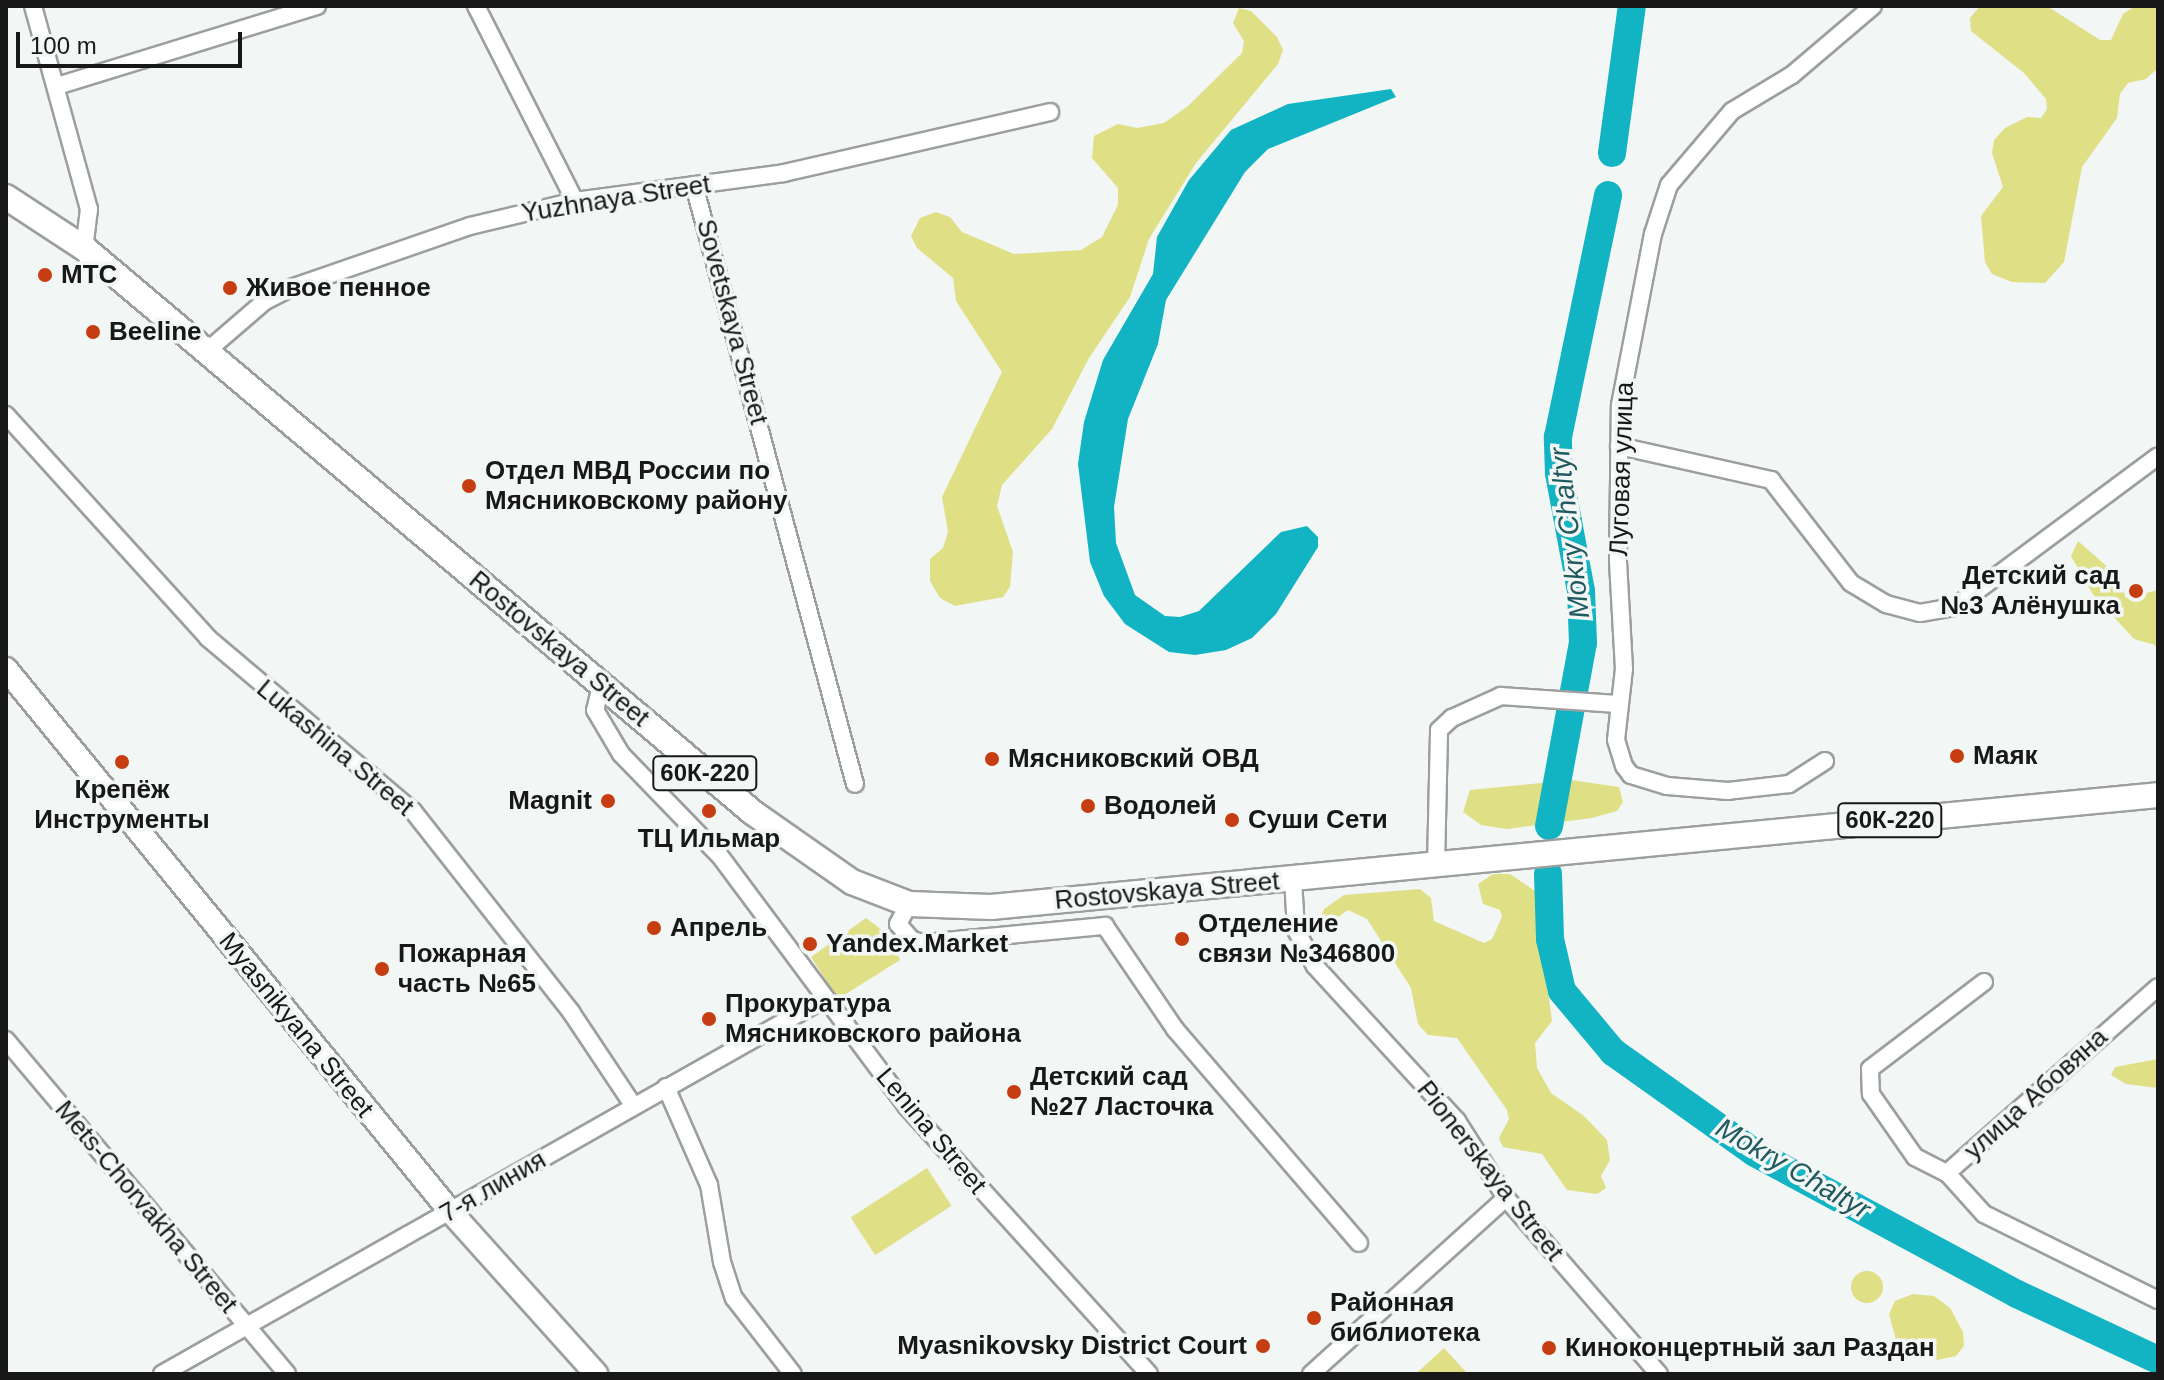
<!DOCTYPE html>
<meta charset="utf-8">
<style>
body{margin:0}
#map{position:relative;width:2164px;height:1380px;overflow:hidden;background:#f2f6f4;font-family:Helvetica,sans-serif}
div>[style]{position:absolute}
.green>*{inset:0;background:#dfdf86;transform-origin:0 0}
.round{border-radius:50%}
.water>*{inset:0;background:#12b4c3}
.river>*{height:28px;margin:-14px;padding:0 14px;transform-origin:14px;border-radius:14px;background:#12b4c3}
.roads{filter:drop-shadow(2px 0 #9c9f9d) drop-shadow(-2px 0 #9c9f9d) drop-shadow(0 2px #9c9f9d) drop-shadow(0 -2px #9c9f9d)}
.street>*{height:16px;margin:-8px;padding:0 8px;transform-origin:8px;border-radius:8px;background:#fff}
.secondary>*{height:22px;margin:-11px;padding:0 11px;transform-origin:11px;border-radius:11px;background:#fff}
.primary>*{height:24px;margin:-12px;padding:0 12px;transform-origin:12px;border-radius:12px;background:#fff}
.dots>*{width:22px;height:22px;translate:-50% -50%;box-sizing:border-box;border:4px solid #f2f6f4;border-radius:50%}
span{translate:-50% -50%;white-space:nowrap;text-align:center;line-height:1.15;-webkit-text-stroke:7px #f2f6f4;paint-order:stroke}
.shield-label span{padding:2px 6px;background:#f2f6f4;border:2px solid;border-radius:6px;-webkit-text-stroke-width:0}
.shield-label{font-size:24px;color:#171817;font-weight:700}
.street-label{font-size:26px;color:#171817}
.poi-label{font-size:26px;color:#171817;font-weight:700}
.left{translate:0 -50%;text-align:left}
.right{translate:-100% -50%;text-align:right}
.water-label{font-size:28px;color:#20595f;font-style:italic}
.frame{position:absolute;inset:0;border:8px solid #171817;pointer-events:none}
.scale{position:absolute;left:16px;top:32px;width:226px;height:36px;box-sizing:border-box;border:4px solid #171817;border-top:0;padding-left:10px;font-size:24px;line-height:28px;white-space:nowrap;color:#171817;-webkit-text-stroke:6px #f2f6f4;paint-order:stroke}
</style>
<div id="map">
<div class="green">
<i style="clip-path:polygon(1980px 6px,2047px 6px,2100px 40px,2111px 40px,2123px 14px,2135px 6px,2158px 6px,2158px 68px,2146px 79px,2128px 83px,2120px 94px,2117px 118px,2082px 167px,2064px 262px,2045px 283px,2012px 282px,1992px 274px,1985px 262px,1981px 216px,2003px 187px,1992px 153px,1994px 140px,2005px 128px,2027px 117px,2041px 118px,2047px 109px,2046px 99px,2024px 73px,1971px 31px,1970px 18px)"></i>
<i style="clip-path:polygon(1239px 8px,1251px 11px,1277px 37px,1283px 50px,1278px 64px,1196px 163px,1149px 239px,1130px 297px,1089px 358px,1052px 429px,1002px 485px,997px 506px,1013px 552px,1010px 587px,1003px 597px,955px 606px,940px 598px,930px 581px,930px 559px,943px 548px,948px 532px,942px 497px,1002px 372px,956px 301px,953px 278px,917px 248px,911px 236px,920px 218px,936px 212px,950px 217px,962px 232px,1014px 254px,1081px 250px,1102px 237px,1118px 205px,1118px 188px,1092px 158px,1094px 136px,1118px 124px,1137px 128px,1164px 123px,1188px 106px,1242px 53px,1244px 41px,1233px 23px)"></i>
<i style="clip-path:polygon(2078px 541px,2118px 576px,2126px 598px,2158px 590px,2158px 652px,2155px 645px,2134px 639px,2092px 593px,2071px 556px)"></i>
<i style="clip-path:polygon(1571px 780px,1619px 787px,1623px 802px,1617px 811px,1592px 818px,1507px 829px,1481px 825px,1463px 812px,1470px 790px)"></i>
<i style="clip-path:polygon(1493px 874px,1510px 874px,1535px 891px,1552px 1021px,1535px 1043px,1537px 1068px,1551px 1093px,1584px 1116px,1607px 1140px,1610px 1160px,1601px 1176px,1606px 1188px,1597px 1194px,1567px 1190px,1542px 1154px,1503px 1147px,1499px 1138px,1509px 1119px,1507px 1110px,1457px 1038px,1428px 1035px,1418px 1024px,1411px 988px,1367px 919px,1348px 910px,1331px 922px,1330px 929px,1316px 929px,1324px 909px,1344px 895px,1420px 889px,1431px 898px,1434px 921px,1484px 943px,1492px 939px,1502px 917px,1500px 910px,1483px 904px,1478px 884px)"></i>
<i style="clip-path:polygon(866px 918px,890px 936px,900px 960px,838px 999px,811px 957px)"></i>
<i style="clip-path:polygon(2158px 1059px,2158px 1088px,2126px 1084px,2111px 1075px,2115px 1067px)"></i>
<i style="left:927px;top:1168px;width:45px;height:91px;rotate:57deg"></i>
<i class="round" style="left:1851px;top:1271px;width:32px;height:32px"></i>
<i style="clip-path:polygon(1913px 1294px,1934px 1296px,1950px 1308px,1963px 1332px,1964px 1346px,1956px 1356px,1937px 1360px,1910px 1355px,1897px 1344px,1889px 1314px,1895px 1301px)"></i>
<i style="clip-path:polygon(1444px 1348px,1466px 1372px,1420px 1374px,1418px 1372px)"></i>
</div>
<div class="water">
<i style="clip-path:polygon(1391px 89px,1396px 97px,1268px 149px,1245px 172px,1166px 300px,1158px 344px,1128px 419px,1114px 507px,1116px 543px,1135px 595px,1165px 616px,1180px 617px,1199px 611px,1281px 532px,1307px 526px,1318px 537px,1318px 547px,1276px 614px,1252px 638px,1226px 650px,1195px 655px,1169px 652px,1125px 624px,1104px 596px,1090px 562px,1078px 464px,1084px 422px,1103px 360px,1153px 274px,1157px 237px,1189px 180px,1231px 130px,1288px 104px)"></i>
</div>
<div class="river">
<i style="left:1612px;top:153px;width:148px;rotate:-82.3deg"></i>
<i style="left:1549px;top:826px;width:186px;rotate:-79.5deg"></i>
<i style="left:1583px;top:643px;width:52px;rotate:-92.2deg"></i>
<i style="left:1581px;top:591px;width:120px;rotate:-100.6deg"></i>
<i style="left:1559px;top:473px;width:36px;rotate:-92deg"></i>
<i style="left:1558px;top:437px;width:247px;rotate:-78.3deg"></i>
<i style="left:1548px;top:874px;width:65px;rotate:88.2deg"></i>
<i style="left:1550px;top:939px;width:53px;rotate:77deg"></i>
<i style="left:1562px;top:991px;width:80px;rotate:50.1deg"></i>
<i style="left:1613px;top:1052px;width:174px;rotate:35.4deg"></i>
<i style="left:1755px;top:1153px;width:298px;rotate:28.3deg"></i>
<i style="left:2017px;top:1294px;width:156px;rotate:25.1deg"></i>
</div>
<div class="roads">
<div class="street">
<i style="left:33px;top:6px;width:211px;rotate:74.6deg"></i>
<i style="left:89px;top:209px;width:39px;rotate:97deg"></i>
<i style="left:476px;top:6px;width:219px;rotate:63.1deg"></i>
<i style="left:57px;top:86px;width:272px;rotate:-17.1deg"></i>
<i style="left:694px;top:185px;width:620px;rotate:74.96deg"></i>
<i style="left:207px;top:351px;width:77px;rotate:-40.8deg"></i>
<i style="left:265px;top:301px;width:29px;rotate:-27deg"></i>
<i style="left:291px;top:288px;width:189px;rotate:-19.1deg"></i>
<i style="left:470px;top:226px;width:108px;rotate:-13.4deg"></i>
<i style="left:575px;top:201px;width:211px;rotate:-7.6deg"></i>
<i style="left:784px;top:173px;width:273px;rotate:-12.9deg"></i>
<i style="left:6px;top:415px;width:301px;rotate:47.8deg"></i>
<i style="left:208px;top:638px;width:268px;rotate:40.2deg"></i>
<i style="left:413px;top:811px;width:256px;rotate:51.8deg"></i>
<i style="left:571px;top:1012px;width:112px;rotate:56.3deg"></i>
<i style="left:1619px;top:446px;width:156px;rotate:12.6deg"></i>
<i style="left:1771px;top:480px;width:130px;rotate:52.2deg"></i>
<i style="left:1851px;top:583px;width:41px;rotate:31deg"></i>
<i style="left:1886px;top:604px;width:35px;rotate:15deg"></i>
<i style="left:1920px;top:613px;width:36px;rotate:-10deg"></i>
<i style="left:1955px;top:607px;width:253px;rotate:-36.6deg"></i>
<i style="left:601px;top:685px;width:26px;rotate:103deg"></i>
<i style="left:595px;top:710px;width:51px;rotate:59.4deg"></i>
<i style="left:621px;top:754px;width:142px;rotate:45.9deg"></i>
<i style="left:720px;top:856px;width:313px;rotate:53.3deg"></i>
<i style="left:907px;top:1107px;width:360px;rotate:47.8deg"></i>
<i style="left:1825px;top:761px;width:43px;rotate:147.4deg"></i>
<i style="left:1789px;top:784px;width:61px;rotate:173.5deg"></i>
<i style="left:1728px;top:791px;width:61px;rotate:-175.3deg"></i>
<i style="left:1667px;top:786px;width:38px;rotate:-163deg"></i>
<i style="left:1631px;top:775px;width:11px;rotate:-128deg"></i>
<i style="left:1624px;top:766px;width:27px;rotate:-107deg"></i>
<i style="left:1616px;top:740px;width:71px;rotate:-83.6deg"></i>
<i style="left:1624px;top:669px;width:109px;rotate:-93.2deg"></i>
<i style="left:1618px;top:560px;width:155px;rotate:-89.3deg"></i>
<i style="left:1620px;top:405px;width:174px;rotate:-79.1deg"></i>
<i style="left:1653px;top:234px;width:52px;rotate:-71.9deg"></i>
<i style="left:1669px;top:185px;width:97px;rotate:-49.6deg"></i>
<i style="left:1732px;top:111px;width:70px;rotate:-31deg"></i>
<i style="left:1792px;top:75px;width:106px;rotate:-40.4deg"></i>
<i style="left:1436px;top:865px;width:135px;rotate:-88.7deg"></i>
<i style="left:1439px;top:730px;width:18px;rotate:-43deg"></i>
<i style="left:1452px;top:718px;width:54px;rotate:-24.2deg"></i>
<i style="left:1501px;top:696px;width:116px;rotate:3.9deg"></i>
<i style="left:1293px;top:879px;width:51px;rotate:86.6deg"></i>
<i style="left:1296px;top:930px;width:41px;rotate:62.2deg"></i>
<i style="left:1315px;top:966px;width:210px;rotate:47.5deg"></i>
<i style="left:1457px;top:1121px;width:91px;rotate:57.5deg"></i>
<i style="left:1506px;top:1198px;width:233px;rotate:49deg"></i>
<i style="left:909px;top:904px;width:23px;rotate:119deg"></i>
<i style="left:898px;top:924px;width:21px;rotate:49deg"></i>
<i style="left:912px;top:940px;width:12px;rotate:14deg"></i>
<i style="left:924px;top:943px;width:182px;rotate:-5.4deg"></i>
<i style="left:1105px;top:926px;width:125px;rotate:55.8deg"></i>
<i style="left:1175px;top:1029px;width:282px;rotate:49.3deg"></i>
<i style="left:1984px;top:982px;width:143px;rotate:142.7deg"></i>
<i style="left:1870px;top:1069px;width:25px;rotate:88deg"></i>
<i style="left:1871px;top:1094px;width:77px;rotate:55.1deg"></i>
<i style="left:1915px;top:1157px;width:36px;rotate:27deg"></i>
<i style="left:1947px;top:1173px;width:55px;rotate:47.9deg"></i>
<i style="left:1984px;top:1214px;width:194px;rotate:26.3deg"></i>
<i style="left:6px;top:1040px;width:436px;rotate:49.9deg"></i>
<i style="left:666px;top:1087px;width:107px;rotate:66.3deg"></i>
<i style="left:709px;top:1185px;width:78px;rotate:80.4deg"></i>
<i style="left:722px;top:1262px;width:38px;rotate:72deg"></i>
<i style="left:734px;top:1298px;width:96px;rotate:52.2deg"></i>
<i style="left:1947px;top:1173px;width:281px;rotate:-41.4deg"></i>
<i style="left:162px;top:1374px;width:761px;rotate:-29.53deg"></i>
<i style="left:1311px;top:1374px;width:263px;rotate:-42.1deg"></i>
</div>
<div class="secondary">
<i style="left:6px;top:669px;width:701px;rotate:50.68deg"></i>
<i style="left:450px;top:1211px;width:219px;rotate:48.1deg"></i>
</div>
<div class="primary">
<i style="left:6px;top:197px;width:93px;rotate:33.2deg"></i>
<i style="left:84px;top:248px;width:874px;rotate:40.17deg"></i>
<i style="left:752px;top:812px;width:122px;rotate:35deg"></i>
<i style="left:852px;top:882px;width:61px;rotate:21.1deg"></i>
<i style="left:909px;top:904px;width:82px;rotate:2.1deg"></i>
<i style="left:991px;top:907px;width:1172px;rotate:-5.48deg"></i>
</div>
</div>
<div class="dots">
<i style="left:45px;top:275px;background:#c53d10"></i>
<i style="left:230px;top:288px;background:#c53d10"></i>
<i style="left:93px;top:332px;background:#c53d10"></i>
<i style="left:469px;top:486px;background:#c53d10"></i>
<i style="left:2136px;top:591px;background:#c53d10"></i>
<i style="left:1957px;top:756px;background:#c53d10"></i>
<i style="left:992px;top:759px;background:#c53d10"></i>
<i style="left:122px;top:762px;background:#c53d10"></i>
<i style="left:608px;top:801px;background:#c53d10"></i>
<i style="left:1088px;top:806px;background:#c53d10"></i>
<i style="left:709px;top:811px;background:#c53d10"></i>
<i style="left:1232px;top:820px;background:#c53d10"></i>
<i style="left:654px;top:928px;background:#c53d10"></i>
<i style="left:1182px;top:939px;background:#c53d10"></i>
<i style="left:810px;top:944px;background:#c53d10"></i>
<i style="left:382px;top:969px;background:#c53d10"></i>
<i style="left:709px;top:1019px;background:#c53d10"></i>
<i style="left:1014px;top:1092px;background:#c53d10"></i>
<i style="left:1314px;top:1318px;background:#c53d10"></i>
<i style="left:1263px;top:1346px;background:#c53d10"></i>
<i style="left:1549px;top:1348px;background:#c53d10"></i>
</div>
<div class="shield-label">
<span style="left:705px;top:773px">60К-220</span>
<span style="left:1890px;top:820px">60К-220</span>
</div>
<div class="street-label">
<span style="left:616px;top:199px;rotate:-9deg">Yuzhnaya Street</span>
<span style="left:732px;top:322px;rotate:75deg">Sovetskaya Street</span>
<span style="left:1622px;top:469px;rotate:-88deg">Луговая улица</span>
<span style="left:559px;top:649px;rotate:40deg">Rostovskaya Street</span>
<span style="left:335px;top:748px;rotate:40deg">Lukashina Street</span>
<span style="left:1167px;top:891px;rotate:-5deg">Rostovskaya Street</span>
<span style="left:296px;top:1025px;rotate:51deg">Myasnikyana Street</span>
<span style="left:2036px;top:1094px;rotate:-42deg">улица Абовяна</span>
<span style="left:931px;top:1131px;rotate:50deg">Lenina Street</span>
<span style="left:1490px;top:1171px;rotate:52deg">Pionerskaya Street</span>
<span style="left:493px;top:1187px;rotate:-30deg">7-я линия</span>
<span style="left:146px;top:1207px;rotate:50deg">Mets-Chorvakha Street</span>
</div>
<div class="poi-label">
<span class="left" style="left:61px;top:275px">МТС</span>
<span class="left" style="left:246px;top:288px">Живое пенное</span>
<span class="left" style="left:109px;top:332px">Beeline</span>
<span class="left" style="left:485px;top:486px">Отдел МВД России по<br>Мясниковскому району</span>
<span class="right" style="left:2120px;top:591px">Детский сад<br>№3 Алёнушка</span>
<span class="left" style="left:1973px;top:756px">Маяк</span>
<span class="left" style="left:1008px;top:759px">Мясниковский ОВД</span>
<span style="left:122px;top:805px">Крепёж<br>Инструменты</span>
<span class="right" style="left:592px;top:801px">Magnit</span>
<span class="left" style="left:1104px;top:806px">Водолей</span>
<span class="left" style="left:1248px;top:820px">Суши Сети</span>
<span style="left:709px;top:839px">ТЦ Ильмар</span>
<span class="left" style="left:1198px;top:939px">Отделение<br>связи №346800</span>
<span class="left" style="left:670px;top:928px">Апрель</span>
<span class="left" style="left:826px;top:944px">Yandex.Market</span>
<span class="left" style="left:398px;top:969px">Пожарная<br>часть №65</span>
<span class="left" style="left:725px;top:1019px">Прокуратура<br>Мясниковского района</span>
<span class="left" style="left:1030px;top:1092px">Детский сад<br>№27 Ласточка</span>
<span class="left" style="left:1330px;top:1318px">Районная<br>библиотека</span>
<span class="right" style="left:1247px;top:1346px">Myasnikovsky District Court</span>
<span class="left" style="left:1565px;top:1348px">Киноконцертный зал Раздан</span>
</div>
<div class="water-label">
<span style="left:1570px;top:533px;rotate:-97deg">Mokry Chaltyr</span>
<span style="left:1793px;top:1169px;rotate:30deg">Mokry Chaltyr</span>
</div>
<div class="frame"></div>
<div class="scale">100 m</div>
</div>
